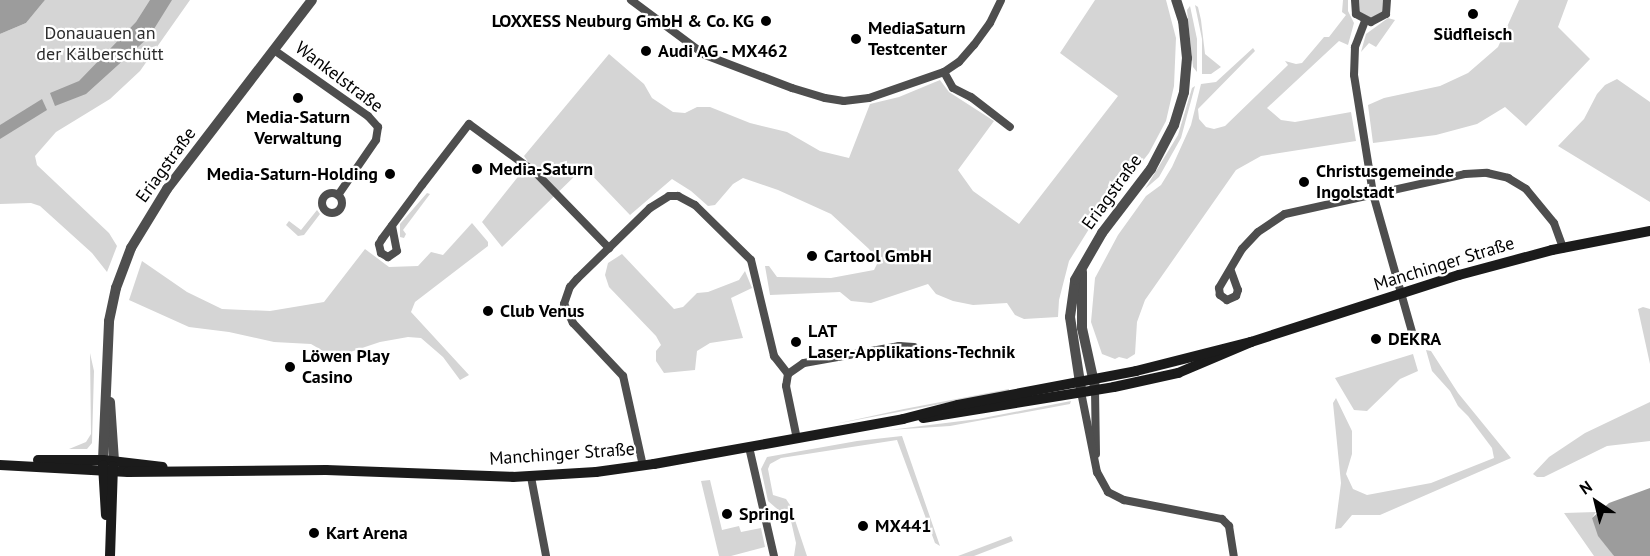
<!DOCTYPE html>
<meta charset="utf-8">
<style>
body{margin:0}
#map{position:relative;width:1650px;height:556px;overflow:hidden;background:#fff;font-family:"PT Sans",sans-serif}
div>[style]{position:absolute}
.green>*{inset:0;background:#d5d5d5}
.water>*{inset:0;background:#9c9c9c}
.minor>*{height:8px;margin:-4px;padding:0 4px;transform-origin:4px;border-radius:4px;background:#4e4e4e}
.minor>.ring{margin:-4px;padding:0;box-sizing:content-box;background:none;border:8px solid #4e4e4e;border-radius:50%}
.tertiary>*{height:10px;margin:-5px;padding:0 5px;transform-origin:5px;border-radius:5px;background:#4e4e4e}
.secondary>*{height:10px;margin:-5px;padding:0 5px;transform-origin:5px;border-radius:5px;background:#1b1b1b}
.dots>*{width:16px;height:16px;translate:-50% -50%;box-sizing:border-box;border:3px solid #fff;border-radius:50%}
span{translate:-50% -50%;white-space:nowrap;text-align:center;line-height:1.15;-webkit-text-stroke:4.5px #fff;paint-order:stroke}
.poi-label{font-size:18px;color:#000;font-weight:700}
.right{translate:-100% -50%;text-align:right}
.left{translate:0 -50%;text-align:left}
.park-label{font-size:18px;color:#2c2c2c}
.street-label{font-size:18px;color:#000}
.north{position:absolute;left:1566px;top:472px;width:60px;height:60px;-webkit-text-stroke:4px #fff;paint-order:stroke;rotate:325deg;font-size:16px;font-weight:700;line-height:24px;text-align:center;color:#000}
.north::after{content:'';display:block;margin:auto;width:21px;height:27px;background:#000;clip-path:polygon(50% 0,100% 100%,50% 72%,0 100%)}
</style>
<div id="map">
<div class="green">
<i style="clip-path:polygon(45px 0,190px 0,140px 71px,110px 99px,56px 132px,35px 156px,37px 165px,109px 233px,117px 246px,107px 272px,92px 253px,40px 206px,31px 203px,0 204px,0 34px,26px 23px)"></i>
<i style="clip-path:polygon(1095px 0,1166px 0,1176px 38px,1174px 86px,1166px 121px,1149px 153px,1089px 229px,1069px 261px,1059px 300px,1058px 317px,1024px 319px,1015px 315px,1007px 303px,973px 305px,953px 301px,936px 294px,928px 284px,871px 303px,851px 301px,840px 292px,770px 295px,765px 266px,769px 266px,777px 277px,831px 278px,874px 270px,878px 262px,869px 249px,831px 214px,778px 190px,743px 178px,733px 184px,715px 205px,708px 206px,691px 191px,672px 179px,630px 215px,584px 167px,502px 247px,482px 222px,529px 163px,524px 156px,609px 54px,644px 84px,652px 98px,673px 112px,685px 113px,697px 107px,710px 107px,750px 123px,787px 132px,820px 151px,849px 158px,870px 104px,899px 97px,940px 80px,949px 92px,994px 121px,958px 170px,973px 191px,1019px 224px,1118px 96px,1060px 53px)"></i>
<i style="clip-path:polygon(1343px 0,1348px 0,1348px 11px,1354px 23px,1348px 45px,1339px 41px,1267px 108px,1281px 120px,1295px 122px,1351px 112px,1356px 141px,1261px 156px,1236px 170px,1145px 300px,1137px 322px,1135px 354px,1127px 359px,1119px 357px,1115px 359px,1102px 354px,1091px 322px,1095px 278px,1118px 235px,1146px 196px,1161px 185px,1172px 167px,1191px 125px,1201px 84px,1216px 82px,1253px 48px,1255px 51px,1198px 109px,1199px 119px,1206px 127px,1214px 129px,1225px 126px,1288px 65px,1285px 61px,1296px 64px,1302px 63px,1324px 37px,1329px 37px,1346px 15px,1342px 12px)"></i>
<i style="clip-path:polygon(1359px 0,1383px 0,1382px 12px,1371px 18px,1360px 12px)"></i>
<i style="clip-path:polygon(1519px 0,1568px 0,1558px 27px,1590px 59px,1526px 126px,1505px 107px,1477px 124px,1436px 135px,1373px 143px,1368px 105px,1384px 98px,1440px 86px,1468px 73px,1498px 47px)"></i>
<i style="clip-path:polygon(1195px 5px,1198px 7px,1201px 20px,1205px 54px,1221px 67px,1211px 74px,1202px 74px,1202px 39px)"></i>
<i style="clip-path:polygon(1190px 6px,1197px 39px,1197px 72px,1193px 67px,1187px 10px)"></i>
<i style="clip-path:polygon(1388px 18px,1395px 20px,1376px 47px,1369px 43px,1361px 52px,1366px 34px)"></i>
<i style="clip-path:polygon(1617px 79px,1650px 102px,1650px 202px,1558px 146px,1584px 119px,1597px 94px,1605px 85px)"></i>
<i style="clip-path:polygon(1195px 86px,1181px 138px,1159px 177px,1145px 189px,1178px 135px,1192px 88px)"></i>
<i style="clip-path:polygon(427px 193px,430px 194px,403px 230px,406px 234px,404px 238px,400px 237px,400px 224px)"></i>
<i style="clip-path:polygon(317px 210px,320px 214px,304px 235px,298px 236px,286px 225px,289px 221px,301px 230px)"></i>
<i style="clip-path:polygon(472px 223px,488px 242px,488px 246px,415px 302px,411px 312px,469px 375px,460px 380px,443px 357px,421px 338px,408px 337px,380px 342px,350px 352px,342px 360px,334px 352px,323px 351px,311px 344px,274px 342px,229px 332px,189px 327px,129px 300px,142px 261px,187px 292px,222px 309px,270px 311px,324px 302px,365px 249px,389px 267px,418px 266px,431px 252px,443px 255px)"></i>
<i style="clip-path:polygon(622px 254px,674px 309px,683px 307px,697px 293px,708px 292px,739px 280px,745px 271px,752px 288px,731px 298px,743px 338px,710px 343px,697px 351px,695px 370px,664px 373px,656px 361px,656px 351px,661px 345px,656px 336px,609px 287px,605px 275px,608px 263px)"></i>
<i style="clip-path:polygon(1643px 307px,1650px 309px,1650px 364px,1638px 309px)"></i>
<i style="clip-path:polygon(1426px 350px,1431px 351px,1458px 393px,1511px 458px,1380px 515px,1352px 515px,1341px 528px,1335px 529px,1341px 483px,1333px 403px,1336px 398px,1352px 431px,1352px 454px,1346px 474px,1353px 489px,1367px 495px,1431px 483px,1494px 458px,1492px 448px,1468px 416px,1458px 406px,1450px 391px,1432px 371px)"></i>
<i style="clip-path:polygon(90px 353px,94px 371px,92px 443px,87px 449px,69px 449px,86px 442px,91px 434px)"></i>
<i style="clip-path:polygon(1413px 354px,1418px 371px,1400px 379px,1367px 411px,1354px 410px,1335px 378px)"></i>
<i style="clip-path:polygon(1009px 389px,1009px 391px,835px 424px,904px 409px)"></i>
<i style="clip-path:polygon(1071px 401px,1070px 404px,950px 426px,889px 430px,978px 419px)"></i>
<i style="clip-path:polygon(1650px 402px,1650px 441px,1607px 446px,1544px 477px,1537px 477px,1533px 474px,1549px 457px,1585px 433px)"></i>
<i style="clip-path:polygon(902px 436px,940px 546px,935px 543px,897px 440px,781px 458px,770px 464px,768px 469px,773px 495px,786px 499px,790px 505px,807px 556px,794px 556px,796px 543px,791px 521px,768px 501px,761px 469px,767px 457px,857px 441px)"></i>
<i style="clip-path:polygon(710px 480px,722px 530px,739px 526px,741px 532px,761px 528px,765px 547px,731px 556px,719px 556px,701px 481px)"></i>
<i style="clip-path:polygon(1596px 512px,1592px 518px,1614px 556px,1594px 556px,1564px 513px)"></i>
<i style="clip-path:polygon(1011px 536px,1013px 541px,974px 556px,958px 556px)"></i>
</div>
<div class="water">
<i style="clip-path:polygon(0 0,45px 0,26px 23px,0 34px)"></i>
<i style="clip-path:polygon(150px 0,172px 0,149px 37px,86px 94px,55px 106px,50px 93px,79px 81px,136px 22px)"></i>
<i style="clip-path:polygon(42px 99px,47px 110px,0 139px,0 125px)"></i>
<i style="clip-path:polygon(1650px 488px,1650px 556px,1614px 556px,1598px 536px,1592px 518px,1609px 503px)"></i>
</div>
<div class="minor">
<i style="left:631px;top:0;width:92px;rotate:36.6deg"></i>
<i style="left:705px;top:55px;width:93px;rotate:20.8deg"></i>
<i style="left:792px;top:88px;width:34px;rotate:17deg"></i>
<i style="left:825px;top:98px;width:19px;rotate:9deg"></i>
<i style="left:844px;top:101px;width:25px;rotate:-7deg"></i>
<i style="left:869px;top:98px;width:79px;rotate:-19.1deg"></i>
<i style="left:944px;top:72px;width:18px;rotate:-34deg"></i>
<i style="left:959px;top:62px;width:23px;rotate:-49deg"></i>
<i style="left:974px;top:45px;width:27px;rotate:-54deg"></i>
<i style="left:990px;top:23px;width:25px;rotate:-64deg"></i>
<i style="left:1355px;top:0;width:14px;rotate:86deg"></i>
<i style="left:1356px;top:14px;width:17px;rotate:28deg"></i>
<i style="left:1371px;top:22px;width:17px;rotate:-28deg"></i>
<i style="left:1386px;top:14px;width:14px;rotate:-86deg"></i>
<i style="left:1365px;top:21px;width:28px;rotate:111deg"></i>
<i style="left:1355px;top:47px;width:28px;rotate:92deg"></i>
<i style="left:1354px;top:75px;width:121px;rotate:80.9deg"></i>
<i style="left:1373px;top:194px;width:154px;rotate:74.2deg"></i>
<i style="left:274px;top:50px;width:115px;rotate:35.1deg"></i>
<i style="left:368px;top:116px;width:15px;rotate:48deg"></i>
<i style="left:378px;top:127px;width:13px;rotate:99deg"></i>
<i style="left:376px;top:140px;width:67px;rotate:124.6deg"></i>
<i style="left:944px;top:72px;width:18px;rotate:61deg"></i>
<i style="left:953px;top:88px;width:20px;rotate:27deg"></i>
<i style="left:971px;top:97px;width:49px;rotate:37.6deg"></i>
<i class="ring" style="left:322px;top:193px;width:12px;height:12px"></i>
<i style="left:392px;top:226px;width:25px;rotate:79deg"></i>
<i style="left:397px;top:251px;width:11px;rotate:146deg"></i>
<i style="left:388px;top:257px;width:8px;rotate:-150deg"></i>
<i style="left:381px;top:253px;width:9px;rotate:-103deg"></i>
<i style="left:379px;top:244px;width:6px;rotate:-59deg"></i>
<i style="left:382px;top:239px;width:67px;rotate:-53.5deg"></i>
<i style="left:422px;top:185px;width:77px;rotate:-52.4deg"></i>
<i style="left:469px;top:124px;width:83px;rotate:36.2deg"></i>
<i style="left:536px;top:173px;width:105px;rotate:45.8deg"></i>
<i style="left:1231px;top:271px;width:20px;rotate:70deg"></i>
<i style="left:1238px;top:290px;width:6px;rotate:108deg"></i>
<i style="left:1236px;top:296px;width:10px;rotate:156deg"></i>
<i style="left:1227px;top:300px;width:9px;rotate:-144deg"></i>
<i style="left:1220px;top:295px;width:7px;rotate:-98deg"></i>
<i style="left:1219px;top:288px;width:45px;rotate:-59.5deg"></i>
<i style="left:1242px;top:249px;width:23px;rotate:-47deg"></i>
<i style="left:1258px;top:232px;width:32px;rotate:-34deg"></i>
<i style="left:1285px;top:214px;width:184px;rotate:-12.5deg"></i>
<i style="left:1465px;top:174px;width:22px;rotate:-3deg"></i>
<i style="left:1487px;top:173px;width:22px;rotate:13deg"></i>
<i style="left:1508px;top:178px;width:21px;rotate:31deg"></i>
<i style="left:1526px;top:189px;width:44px;rotate:50.5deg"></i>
<i style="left:1554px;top:223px;width:27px;rotate:70deg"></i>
<i style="left:788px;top:374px;width:19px;rotate:-35deg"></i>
<i style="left:804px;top:363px;width:97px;rotate:-10.1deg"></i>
<i style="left:899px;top:346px;width:15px;rotate:4deg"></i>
<i style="left:1095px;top:390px;width:64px;rotate:89.1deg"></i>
<i style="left:1081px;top:392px;width:82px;rotate:78.7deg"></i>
<i style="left:1097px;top:472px;width:23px;rotate:61deg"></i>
<i style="left:1108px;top:492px;width:18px;rotate:27deg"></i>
<i style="left:1124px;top:500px;width:100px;rotate:11deg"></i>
<i style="left:1222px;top:519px;width:10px;rotate:45deg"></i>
<i style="left:1229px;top:526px;width:30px;rotate:81deg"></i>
<i style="left:749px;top:447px;width:112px;rotate:77.1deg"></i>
<i style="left:643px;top:466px;width:92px;rotate:-102.5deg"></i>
<i style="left:623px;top:376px;width:73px;rotate:-133.3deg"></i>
<i style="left:573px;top:323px;width:21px;rotate:-115deg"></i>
<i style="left:564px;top:304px;width:18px;rotate:-71deg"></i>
<i style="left:570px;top:287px;width:11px;rotate:-49deg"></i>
<i style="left:577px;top:279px;width:102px;rotate:-44.2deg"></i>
<i style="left:650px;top:208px;width:22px;rotate:-32deg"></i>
<i style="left:669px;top:196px;width:9px"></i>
<i style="left:678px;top:196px;width:19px;rotate:28deg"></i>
<i style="left:695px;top:205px;width:78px;rotate:44.5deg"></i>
<i style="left:751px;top:260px;width:99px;rotate:76.5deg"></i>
<i style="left:774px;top:356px;width:23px;rotate:52deg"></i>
<i style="left:788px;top:374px;width:12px;rotate:99deg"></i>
<i style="left:786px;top:386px;width:54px;rotate:78.3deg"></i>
<i style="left:531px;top:477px;width:80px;rotate:79.2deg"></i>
</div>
<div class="tertiary">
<i style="left:1082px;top:272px;width:56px;rotate:90deg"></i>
<i style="left:1082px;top:328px;width:60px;rotate:77.6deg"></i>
<i style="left:1081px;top:389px;width:73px;rotate:-98.7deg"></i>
<i style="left:1070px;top:317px;width:37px;rotate:-82deg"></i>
<i style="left:1075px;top:280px;width:54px;rotate:-60.1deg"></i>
<i style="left:1102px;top:233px;width:81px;rotate:-52.6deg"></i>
<i style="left:1151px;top:169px;width:50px;rotate:-62.4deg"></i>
<i style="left:1174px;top:125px;width:34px;rotate:-73deg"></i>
<i style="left:1184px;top:92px;width:34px;rotate:-85deg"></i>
<i style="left:1187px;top:58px;width:37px;rotate:-96deg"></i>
<i style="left:1183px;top:21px;width:22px;rotate:-108deg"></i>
<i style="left:110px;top:402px;width:59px;rotate:86.1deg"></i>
<i style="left:103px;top:460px;width:139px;rotate:-87.5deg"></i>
<i style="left:109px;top:321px;width:34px;rotate:-78deg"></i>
<i style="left:116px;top:288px;width:43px;rotate:-69.4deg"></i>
<i style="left:131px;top:248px;width:69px;rotate:-58.6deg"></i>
<i style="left:167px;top:189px;width:238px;rotate:-52.5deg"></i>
</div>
<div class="secondary">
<i style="left:923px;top:418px;width:193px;rotate:-9.2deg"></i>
<i style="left:1114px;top:387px;width:66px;rotate:-12.3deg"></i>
<i style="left:1178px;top:373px;width:79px;rotate:-23deg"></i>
<i style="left:1251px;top:342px;width:219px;rotate:-17.9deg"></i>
<i style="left:1459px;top:275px;width:96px;rotate:-15deg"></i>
<i style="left:1552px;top:250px;width:100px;rotate:-11deg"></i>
<i style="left:38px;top:460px;width:65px"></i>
<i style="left:103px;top:460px;width:60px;rotate:6.7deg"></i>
<i style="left:0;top:465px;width:128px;rotate:3.1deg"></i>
<i style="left:128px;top:472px;width:198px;rotate:-0.6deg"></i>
<i style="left:326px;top:470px;width:187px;rotate:2.1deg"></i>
<i style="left:513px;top:477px;width:83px;rotate:-3.4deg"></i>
<i style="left:596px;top:472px;width:59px;rotate:-7.9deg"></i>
<i style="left:654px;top:464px;width:253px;rotate:-10.2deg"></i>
<i style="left:903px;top:419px;width:57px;rotate:-14.3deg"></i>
<i style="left:958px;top:405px;width:181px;rotate:-10.8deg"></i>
<i style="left:1136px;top:371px;width:119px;rotate:-14.2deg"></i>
<i style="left:103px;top:465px;width:50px;rotate:86.6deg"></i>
<i style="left:110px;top:556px;width:90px;rotate:-88.1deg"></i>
</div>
<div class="dots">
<i style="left:1473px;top:14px;background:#000"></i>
<i style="left:766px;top:21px;background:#000"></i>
<i style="left:856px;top:39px;background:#000"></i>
<i style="left:646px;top:51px;background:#000"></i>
<i style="left:298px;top:98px;background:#000"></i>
<i style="left:477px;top:169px;background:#000"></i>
<i style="left:390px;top:174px;background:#000"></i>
<i style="left:1304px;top:182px;background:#000"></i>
<i style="left:812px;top:256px;background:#000"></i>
<i style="left:488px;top:311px;background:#000"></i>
<i style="left:1376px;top:339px;background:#000"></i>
<i style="left:796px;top:342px;background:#000"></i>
<i style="left:290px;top:367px;background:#000"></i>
<i style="left:727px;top:514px;background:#000"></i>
<i style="left:863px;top:526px;background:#000"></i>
<i style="left:314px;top:533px;background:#000"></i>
</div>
<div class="poi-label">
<span class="right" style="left:754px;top:21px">LOXXESS Neuburg GmbH &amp; Co. KG</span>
<span class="left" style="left:868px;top:39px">MediaSaturn<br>Testcenter</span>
<span style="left:1473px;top:34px">Südfleisch</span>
<span class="left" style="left:658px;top:51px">Audi AG - MX462</span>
<span style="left:298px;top:128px">Media-Saturn<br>Verwaltung</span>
<span class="left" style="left:489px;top:169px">Media-Saturn</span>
<span class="left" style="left:1316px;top:182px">Christusgemeinde<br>Ingolstadt</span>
<span class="right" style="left:378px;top:174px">Media-Saturn-Holding</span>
<span class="left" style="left:824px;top:256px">Cartool GmbH</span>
<span class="left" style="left:500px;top:311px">Club Venus</span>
<span class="left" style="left:808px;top:342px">LAT<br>Laser-Applikations-Technik</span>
<span class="left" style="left:1388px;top:339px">DEKRA</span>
<span class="left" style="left:302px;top:367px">Löwen Play<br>Casino</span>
<span class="left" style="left:739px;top:514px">Springl</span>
<span class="left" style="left:875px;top:526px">MX441</span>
<span class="left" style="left:326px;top:533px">Kart Arena</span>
</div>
<div class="park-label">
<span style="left:100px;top:44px">Donauauen an<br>der Kälberschütt</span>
</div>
<div class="street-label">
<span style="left:339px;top:77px;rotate:37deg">Wankelstraße</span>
<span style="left:166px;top:165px;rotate:-54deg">Eriagstraße</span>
<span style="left:1112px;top:192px;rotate:-54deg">Eriagstraße</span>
<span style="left:1444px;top:264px;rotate:-17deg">Manchinger Straße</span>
<span style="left:562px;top:454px;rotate:-4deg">Manchinger Straße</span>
</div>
<div class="north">N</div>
</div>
